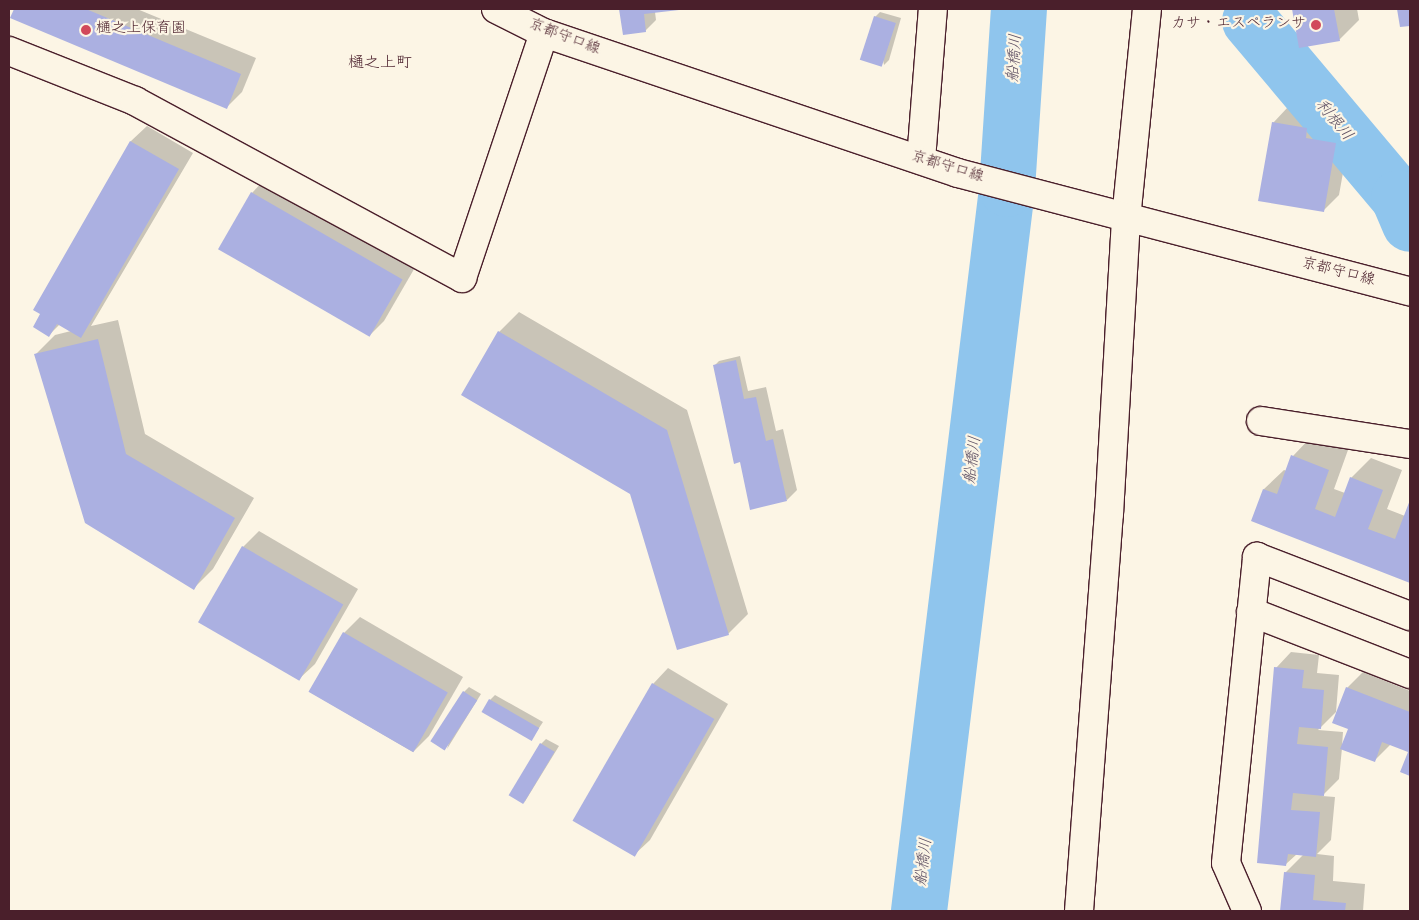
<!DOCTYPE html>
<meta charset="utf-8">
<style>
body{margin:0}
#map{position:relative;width:1419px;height:920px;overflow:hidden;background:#fcf5e5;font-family:Dekko,"Klee One",sans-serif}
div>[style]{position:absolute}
.shadow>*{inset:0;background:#0003}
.river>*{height:56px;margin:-28px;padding:0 28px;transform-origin:28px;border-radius:28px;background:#8fc5ed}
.building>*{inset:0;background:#abb0e1;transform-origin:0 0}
.roads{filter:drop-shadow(1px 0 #4a1f2b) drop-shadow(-1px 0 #4a1f2b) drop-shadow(0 1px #4a1f2b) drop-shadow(0 -1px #4a1f2b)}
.street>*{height:28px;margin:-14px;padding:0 14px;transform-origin:14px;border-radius:14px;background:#fcf5e5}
.primary>*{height:28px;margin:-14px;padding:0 14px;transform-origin:14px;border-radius:14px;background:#fcf5e5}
.dots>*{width:14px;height:14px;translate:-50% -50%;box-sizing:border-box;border:2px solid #fcf5e5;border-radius:50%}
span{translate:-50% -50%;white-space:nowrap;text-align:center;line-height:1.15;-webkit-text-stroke:4.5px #fcf5e5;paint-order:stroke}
.poi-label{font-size:15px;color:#4a1f2b}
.right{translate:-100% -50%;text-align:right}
.left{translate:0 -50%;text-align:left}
.street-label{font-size:15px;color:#4a1f2b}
.water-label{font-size:16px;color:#5f5165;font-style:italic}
.neighbourhood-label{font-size:16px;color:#4a1f2b}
.frame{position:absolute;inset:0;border:10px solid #4a1f2b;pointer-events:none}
</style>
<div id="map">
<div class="shadow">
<i style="clip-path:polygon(15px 9px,137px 9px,256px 58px,242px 92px,227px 107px,12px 18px)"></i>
<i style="clip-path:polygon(621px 9px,679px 9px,655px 12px,656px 20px,645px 31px,624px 34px)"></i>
<i style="clip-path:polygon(1294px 9px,1357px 9px,1359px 20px,1339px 40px,1300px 47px)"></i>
<i style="clip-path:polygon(880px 12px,901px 18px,889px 60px,884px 65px,875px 17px)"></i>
<i style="clip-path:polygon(1288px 107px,1322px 113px,1321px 123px,1351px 128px,1339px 195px,1323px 211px,1273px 123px)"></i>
<i style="clip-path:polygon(147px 126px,193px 153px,91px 326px,118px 320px,145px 434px,254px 498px,213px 569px,194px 588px,35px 355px,55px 335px,71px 331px,60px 324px,49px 335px,42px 314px,34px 310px,131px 141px)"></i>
<i style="clip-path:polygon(267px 177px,417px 264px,384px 321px,369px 336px,252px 193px)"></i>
<i style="clip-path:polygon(519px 312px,687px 410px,748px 614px,728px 634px,632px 493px,499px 332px)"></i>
<i style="clip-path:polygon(740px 356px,748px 391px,766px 387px,776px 431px,783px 429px,797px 490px,787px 500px,741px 461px,714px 366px,719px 361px)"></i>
<i style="clip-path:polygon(1312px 436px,1348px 450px,1334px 489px,1345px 493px,1351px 478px,1371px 458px,1402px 470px,1387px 509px,1405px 516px,1410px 503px,1410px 581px,1253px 520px,1264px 489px,1284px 470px,1287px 471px,1293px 456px)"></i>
<i style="clip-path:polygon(259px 531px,358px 589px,315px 664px,299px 679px,200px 621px,243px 547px)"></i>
<i style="clip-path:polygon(360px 617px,463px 677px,429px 736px,413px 752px,310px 692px,344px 633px)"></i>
<i style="clip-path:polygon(1291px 652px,1319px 655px,1317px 673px,1339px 675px,1336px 712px,1318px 730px,1343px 732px,1342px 746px,1350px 728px,1347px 688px,1363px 672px,1410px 691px,1410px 775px,1402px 771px,1410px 751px,1391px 744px,1374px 761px,1342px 748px,1339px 779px,1322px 796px,1335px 797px,1331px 840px,1317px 854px,1334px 856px,1333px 881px,1365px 884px,1363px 911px,1281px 911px,1285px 873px,1304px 854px,1297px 854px,1286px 864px,1276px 668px)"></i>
<i style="clip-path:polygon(668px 668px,728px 704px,650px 840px,634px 855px,653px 684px)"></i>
<i style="clip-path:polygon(469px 687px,481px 694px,447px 749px,464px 692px)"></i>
<i style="clip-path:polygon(495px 695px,543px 722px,531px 740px,490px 700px)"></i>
<i style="clip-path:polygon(546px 739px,559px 746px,524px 803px,541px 744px)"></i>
</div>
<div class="river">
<i style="left:1250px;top:21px;width:231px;rotate:49.9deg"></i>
<i style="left:1399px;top:198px;width:28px;rotate:67deg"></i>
<i style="left:919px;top:911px;width:727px;rotate:-83.05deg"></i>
<i style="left:1007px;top:189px;width:180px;rotate:-86.2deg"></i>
</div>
<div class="building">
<i style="clip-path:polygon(14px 9px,86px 9px,241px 74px,227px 109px,10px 18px)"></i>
<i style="clip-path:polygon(619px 9px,679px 9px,679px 10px,644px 14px,646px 32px,623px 35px)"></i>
<i style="clip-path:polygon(1292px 9px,1334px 9px,1340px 41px,1299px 48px)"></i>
<i style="clip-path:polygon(1397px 9px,1410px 9px,1410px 26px,1400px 27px)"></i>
<i style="left:874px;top:16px;width:23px;height:46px;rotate:18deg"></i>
<i style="clip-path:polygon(1272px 122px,1307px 128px,1306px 138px,1336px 143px,1324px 212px,1258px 201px)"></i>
<i style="clip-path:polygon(130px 141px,179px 169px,81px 338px,57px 324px,49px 337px,33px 327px,40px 314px,33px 310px)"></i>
<i style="left:251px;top:192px;width:175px;height:66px;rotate:30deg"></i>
<i style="clip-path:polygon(498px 331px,667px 430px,729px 635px,677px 650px,630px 494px,461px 395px)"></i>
<i style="clip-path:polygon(98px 339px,126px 454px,235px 518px,194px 590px,85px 523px,34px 354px)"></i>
<i style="clip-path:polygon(736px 360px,744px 399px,756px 397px,766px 441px,773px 439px,787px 501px,750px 510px,740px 462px,734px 464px,713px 365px)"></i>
<i style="clip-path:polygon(1291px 455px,1329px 470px,1315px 509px,1335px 517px,1350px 477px,1383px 490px,1368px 529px,1395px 539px,1410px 500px,1410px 583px,1251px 521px,1263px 489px,1277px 494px)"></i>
<i style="left:242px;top:546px;width:117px;height:88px;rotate:30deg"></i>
<i style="left:343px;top:632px;width:121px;height:69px;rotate:30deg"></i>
<i style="clip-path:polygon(1274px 667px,1304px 670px,1302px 688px,1324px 690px,1321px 729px,1299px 727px,1297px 744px,1328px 747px,1324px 796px,1293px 793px,1291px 810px,1320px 812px,1316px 857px,1288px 854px,1286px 866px,1257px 863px)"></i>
<i style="left:652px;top:683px;width:72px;height:159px;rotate:30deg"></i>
<i style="clip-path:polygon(1346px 687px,1410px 712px,1410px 776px,1400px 772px,1408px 752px,1382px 742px,1375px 762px,1340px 749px,1348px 729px,1332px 723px)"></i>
<i style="left:463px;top:691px;width:17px;height:60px;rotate:33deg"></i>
<i style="left:489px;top:699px;width:58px;height:15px;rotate:30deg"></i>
<i style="left:540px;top:743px;width:17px;height:61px;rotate:31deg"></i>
<i style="clip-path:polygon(1284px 872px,1315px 875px,1313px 900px,1346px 903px,1345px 911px,1280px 911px)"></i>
</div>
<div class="roads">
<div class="street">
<i style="left:9px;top:51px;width:136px;rotate:21.6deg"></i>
<i style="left:135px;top:101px;width:372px;rotate:28.4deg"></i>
<i style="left:462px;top:278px;width:258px;rotate:-71.5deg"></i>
<i style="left:921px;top:160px;width:151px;rotate:-85.5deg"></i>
<i style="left:1261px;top:421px;width:151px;rotate:8.8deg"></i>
<i style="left:1251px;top:612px;width:171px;rotate:21.3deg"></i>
<i style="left:1079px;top:911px;width:398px;rotate:-85.7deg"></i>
<i style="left:1109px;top:514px;width:295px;rotate:-86.7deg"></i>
<i style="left:1126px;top:219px;width:211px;rotate:-84.3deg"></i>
<i style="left:1247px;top:911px;width:52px;rotate:-113.6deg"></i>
<i style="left:1226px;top:863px;width:308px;rotate:-84.2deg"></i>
<i style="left:1257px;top:557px;width:164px;rotate:21.1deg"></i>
</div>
<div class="primary">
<i style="left:496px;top:9px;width:54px;rotate:26.6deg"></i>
<i style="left:544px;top:33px;width:437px;rotate:18.7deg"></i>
<i style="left:958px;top:173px;width:467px;rotate:14.7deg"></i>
</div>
</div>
<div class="dots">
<i style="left:1316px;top:25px;background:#d1495b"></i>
<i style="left:86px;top:30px;background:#d1495b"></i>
</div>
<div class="poi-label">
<span class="right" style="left:1306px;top:25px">カサ・エスペランサ</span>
<span class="left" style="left:96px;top:30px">樋之上保育園</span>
</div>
<div class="street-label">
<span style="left:564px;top:38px;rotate:21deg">京都守口線</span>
<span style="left:947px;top:168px;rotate:17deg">京都守口線</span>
<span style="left:1338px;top:273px;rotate:14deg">京都守口線</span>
</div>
<div class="water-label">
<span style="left:1016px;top:58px;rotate:-86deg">船橋川</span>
<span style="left:1333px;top:121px;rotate:50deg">利根川</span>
<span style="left:974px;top:460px;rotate:-83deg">船橋川</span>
<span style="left:925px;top:862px;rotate:-83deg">船橋川</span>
</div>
<div class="neighbourhood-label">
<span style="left:380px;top:64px">樋之上町</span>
</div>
<div class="frame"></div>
</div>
